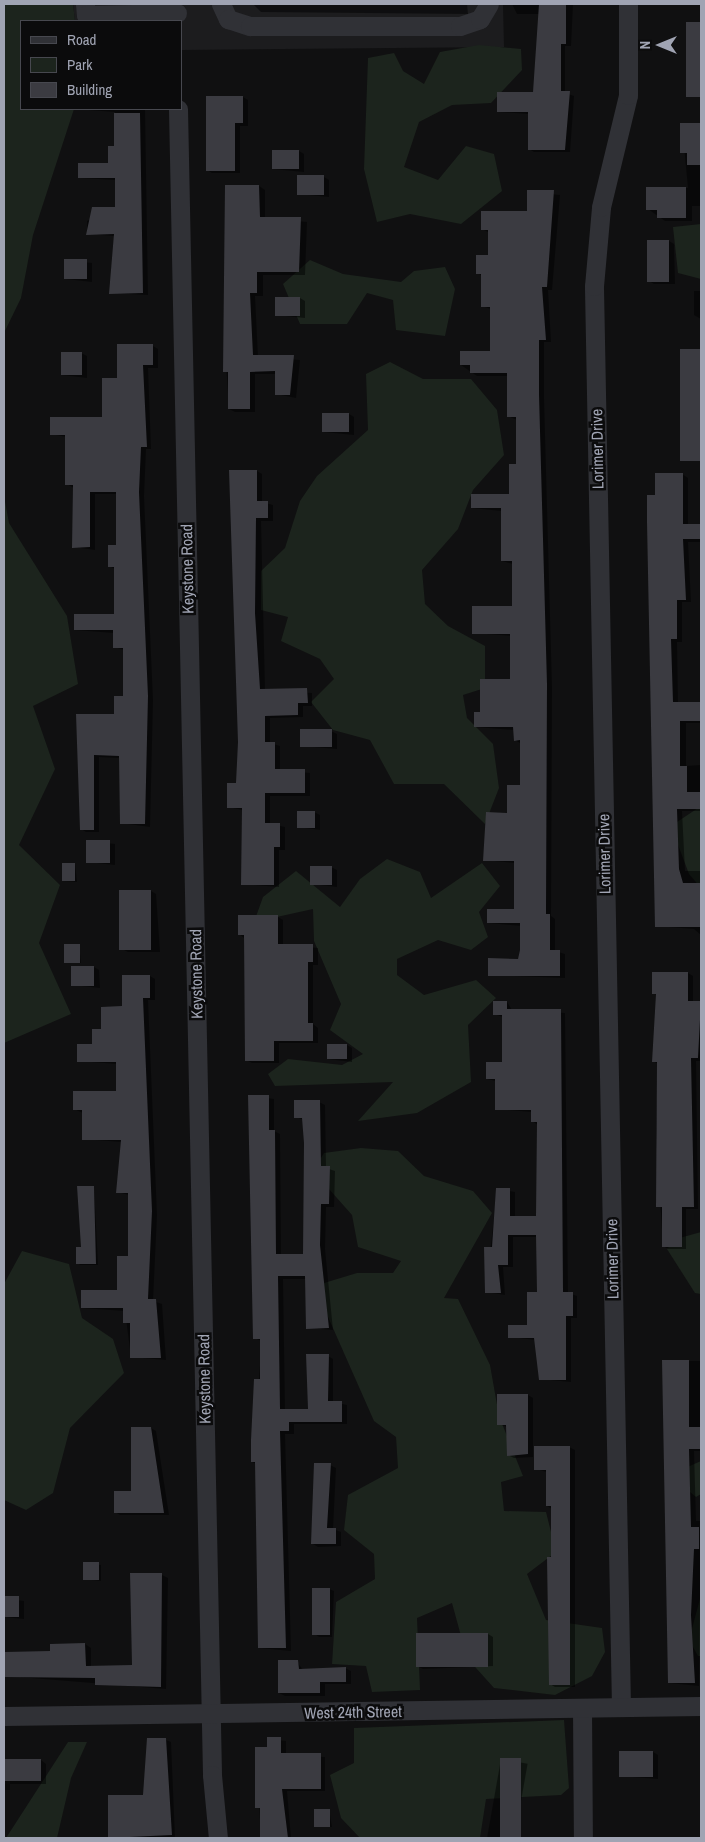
<!DOCTYPE html>
<style>
body{margin:0}
#map{position:relative;width:705px;height:1842px;overflow:hidden;background:#101011;font-family:"Archivo Narrow",sans-serif}
div>[style]{position:absolute}
.built>*{inset:0;background:#1c1c1e}
.green>*{inset:0;background:#1c241d}
.shadow>*{inset:0;background:#0007;transform-origin:0 0}
.building>*{inset:0;background:#3b3b41;transform-origin:0 0}
.minor>*{height:19px;margin:-9.5px;padding:0 9.5px;transform-origin:9.5px;border-radius:9.5px;background:#303136}
span{translate:-50% -50%;white-space:nowrap;text-align:center;line-height:1.15;-webkit-text-stroke:5px #0b0b0c;paint-order:stroke}
.street-label{font-size:16px;color:#a0a4b3}
.frame{position:absolute;inset:0;border:5px solid #a0a4b3;pointer-events:none}
.legend{position:absolute;left:20px;top:20px;width:162px;height:90px;box-sizing:border-box;background:#0b0b0c;border:1px solid #47484f;margin:0;padding:6px 9px;list-style:none;font-size:15px;color:#a0a4b3}
.legend li{display:flex;align-items:center;gap:10px;height:25px}
.legend b{width:25px;border:1px solid #47484f}
.north{position:absolute;left:635px;top:20px;width:50px;height:50px;-webkit-text-stroke:4px #0b0b0c;paint-order:stroke;rotate:270deg;font-size:14px;font-weight:700;line-height:20px;text-align:center;color:#a0a4b3}
.north::after{content:'';display:block;margin:auto;width:18px;height:22px;background:#a0a4b3;clip-path:polygon(50% 0,100% 100%,50% 72%,0 100%)}
</style>
<div id="map">
<div class="built">
<i style="clip-path:polygon(73px 4px,503px 4px,504px 47px,181px 50px,181px 21px,75px 21px)"></i>
</div>
<div class="green">
<i style="clip-path:polygon(4px 4px,73px 4px,75px 21px,21px 21px,21px 109px,74px 109px,33px 235px,21px 298px,4px 333px)"></i>
<i style="clip-path:polygon(479px 45px,521px 49px,522px 70px,491px 103px,452px 105px,419px 122px,404px 167px,438px 180px,466px 146px,494px 154px,502px 191px,461px 224px,410px 214px,377px 222px,364px 169px,368px 58px,394px 53px,403px 71px,424px 84px,440px 52px)"></i>
<i style="clip-path:polygon(701px 224px,701px 279px,678px 273px,673px 227px)"></i>
<i style="clip-path:polygon(310px 260px,343px 274px,401px 282px,414px 271px,445px 267px,455px 289px,445px 336px,396px 330px,393px 300px,367px 293px,347px 324px,300px 324px,283px 284px)"></i>
<i style="clip-path:polygon(390px 362px,423px 379px,471px 379px,497px 410px,504px 455px,473px 490px,458px 529px,422px 570px,425px 604px,448px 626px,485px 646px,485px 688px,463px 695px,467px 718px,493px 744px,499px 788px,485px 824px,444px 784px,394px 784px,370px 740px,333px 730px,311px 702px,334px 679px,320px 659px,281px 641px,288px 617px,261px 610px,261px 571px,285px 548px,300px 501px,317px 476px,368px 430px,366px 374px)"></i>
<i style="clip-path:polygon(4px 496px,9px 523px,67px 616px,78px 684px,33px 706px,55px 769px,19px 845px,60px 885px,39px 943px,71px 1014px,4px 1043px)"></i>
<i style="clip-path:polygon(701px 806px,701px 888px,689px 874px,671px 826px)"></i>
<i style="clip-path:polygon(387px 859px,420px 872px,431px 898px,482px 863px,500px 886px,479px 912px,488px 937px,471px 950px,438px 940px,397px 959px,397px 975px,424px 995px,476px 980px,496px 998px,468px 1025px,471px 1082px,417px 1113px,358px 1121px,393px 1082px,275px 1086px,268px 1074px,288px 1059px,342px 1065px,363px 1054px,330px 1030px,341px 1004px,314px 941px,313px 909px,254px 922px,263px 897px,296px 871px,340px 907px,360px 879px)"></i>
<i style="clip-path:polygon(361px 1148px,398px 1151px,424px 1176px,473px 1191px,492px 1213px,444px 1298px,458px 1299px,490px 1365px,499px 1416px,523px 1476px,501px 1482px,504px 1511px,546px 1512px,556px 1552px,527px 1574px,546px 1620px,602px 1628px,605px 1652px,592px 1676px,555px 1695px,494px 1688px,467px 1658px,452px 1603px,417px 1618px,420px 1690px,372px 1692px,366px 1666px,332px 1664px,336px 1602px,375px 1579px,374px 1554px,344px 1530px,348px 1495px,398px 1468px,396px 1437px,374px 1421px,321px 1301px,324px 1283px,357px 1273px,393px 1273px,401px 1261px,358px 1247px,352px 1215px,313px 1171px,324px 1153px)"></i>
<i style="clip-path:polygon(701px 1232px,701px 1294px,695px 1293px,667px 1249px,676px 1239px)"></i>
<i style="clip-path:polygon(22px 1251px,69px 1264px,82px 1318px,113px 1339px,124px 1373px,70px 1428px,53px 1493px,26px 1510px,4px 1500px,4px 1284px)"></i>
<i style="clip-path:polygon(701px 1461px,701px 1494px,696px 1497px,684px 1487px,683px 1469px)"></i>
<i style="clip-path:polygon(701px 1595px,701px 1656px,698px 1656px,689px 1640px)"></i>
<i style="clip-path:polygon(564px 1720px,569px 1788px,561px 1795px,486px 1799px,480px 1838px,360px 1838px,341px 1818px,330px 1775px,354px 1763px,354px 1728px)"></i>
<i style="clip-path:polygon(68px 1742px,87px 1742px,71px 1778px,57px 1838px,6px 1838px)"></i>
</div>
<div class="shadow">
<i style="clip-path:polygon(253px 4px,467px 4px,468px 14px,261px 12px)"></i>
<i style="clip-path:polygon(512px 4px,573px 4px,571px 46px,565px 46px,565px 93px,574px 96px,570px 152px,534px 152px,529px 149px,529px 114px,499px 112px,535px 94px,540px 14px,517px 14px)"></i>
<i style="left:687px;top:23px;width:14px;height:73px"></i>
<i style="clip-path:polygon(243px 97px,248px 100px,248px 126px,240px 126px,240px 173px,212px 173px,207px 170px)"></i>
<i style="clip-path:polygon(76px 109px,145px 109px,148px 295px,111px 293px,115px 236px,87px 234px,87px 221px,116px 208px,116px 180px,80px 178px,109px 164px,115px 148px,115px 112px)"></i>
<i style="clip-path:polygon(682px 125px,701px 125px,701px 206px,692px 206px,692px 221px,665px 221px,648px 209px,648px 188px,688px 188px)"></i>
<i style="clip-path:polygon(299px 151px,304px 154px,304px 172px,273px 169px)"></i>
<i style="clip-path:polygon(324px 177px,329px 180px,329px 197px,298px 194px)"></i>
<i style="clip-path:polygon(259px 186px,265px 190px,265px 218px,307px 222px,305px 275px,263px 275px,263px 296px,255px 296px,258px 357px,300px 360px,296px 398px,276px 394px,276px 374px,255px 374px,255px 412px,235px 412px,229px 409px,225px 347px)"></i>
<i style="clip-path:polygon(528px 192px,560px 195px,552px 290px,548px 290px,551px 342px,544px 342px,544px 398px,552px 688px,551px 916px,555px 919px,555px 951px,565px 954px,565px 978px,490px 975px,519px 961px,522px 950px,522px 926px,489px 923px,515px 910px,515px 863px,484px 860px,522px 786px,520px 743px,515px 740px,514px 730px,476px 727px,481px 713px,512px 680px,512px 636px,473px 633px,513px 607px,513px 564px,502px 561px,502px 511px,472px 508px,511px 495px,517px 466px,517px 420px,508px 416px,508px 376px,477px 376px,461px 365px,491px 352px,491px 309px,482px 306px,482px 276px,478px 273px,490px 257px,490px 233px,482px 229px,528px 213px)"></i>
<i style="clip-path:polygon(669px 241px,674px 244px,675px 284px,654px 284px,649px 281px)"></i>
<i style="clip-path:polygon(66px 260px,92px 263px,92px 282px,66px 279px)"></i>
<i style="clip-path:polygon(694px 291px,701px 291px,701px 319px,694px 315px)"></i>
<i style="clip-path:polygon(300px 298px,305px 301px,305px 318px,276px 315px)"></i>
<i style="clip-path:polygon(153px 346px,158px 349px,158px 368px,148px 368px,151px 449px,146px 449px,144px 496px,153px 700px,150px 827px,121px 823px,120px 758px,99px 757px,99px 832px,86px 832px,81px 829px,77px 715px,115px 715px,125px 698px,125px 650px,114px 647px,114px 633px,75px 630px,115px 615px,115px 569px,109px 566px,117px 546px,117px 494px,95px 494px,95px 550px,74px 547px,74px 488px,67px 484px,67px 437px,51px 434px,103px 418px,118px 379px)"></i>
<i style="left:682px;top:350px;width:19px;height:110px"></i>
<i style="clip-path:polygon(81px 353px,87px 356px,87px 378px,62px 375px)"></i>
<i style="clip-path:polygon(349px 414px,354px 417px,354px 435px,324px 432px)"></i>
<i style="clip-path:polygon(257px 471px,262px 474px,262px 502px,273px 505px,273px 521px,261px 521px,265px 690px,312px 693px,312px 706px,303px 706px,303px 717px,270px 718px,270px 743px,280px 746px,280px 770px,310px 773px,310px 796px,270px 796px,270px 824px,285px 827px,285px 850px,279px 850px,279px 887px,242px 884px,243px 810px,228px 807px,238px 785px)"></i>
<i style="clip-path:polygon(682px 474px,688px 478px,688px 525px,701px 525px,701px 542px,688px 542px,691px 602px,682px 602px,682px 642px,677px 642px,678px 703px,701px 703px,701px 723px,686px 723px,686px 766px,701px 765px,701px 811px,682px 811px,685px 871px,701px 871px,701px 935px,694px 929px,656px 926px,656px 496px)"></i>
<i style="clip-path:polygon(331px 731px,337px 734px,337px 749px,301px 746px)"></i>
<i style="clip-path:polygon(314px 812px,320px 815px,320px 830px,298px 827px)"></i>
<i style="clip-path:polygon(88px 841px,115px 844px,115px 865px,88px 862px)"></i>
<i style="clip-path:polygon(75px 864px,77px 882px,63px 881px)"></i>
<i style="clip-path:polygon(331px 867px,337px 870px,337px 887px,311px 884px)"></i>
<i style="clip-path:polygon(151px 891px,156px 894px,160px 952px,128px 952px,122px 949px)"></i>
<i style="clip-path:polygon(278px 917px,283px 920px,283px 945px,318px 948px,318px 965px,313px 965px,313px 1024px,318px 1028px,318px 1043px,279px 1043px,279px 1063px,252px 1063px,246px 1060px,244px 938px,239px 934px)"></i>
<i style="clip-path:polygon(79px 945px,81px 963px,66px 962px)"></i>
<i style="clip-path:polygon(94px 967px,99px 970px,100px 988px,73px 985px)"></i>
<i style="clip-path:polygon(688px 973px,693px 976px,693px 1002px,701px 1003px,701px 1061px,696px 1061px,698px 1209px,686px 1209px,686px 1249px,668px 1249px,663px 1246px,656px 1134px,658px 1064px,653px 1061px,657px 995px,653px 993px)"></i>
<i style="clip-path:polygon(150px 976px,155px 979px,155px 1000px,148px 1000px,157px 1215px,153px 1301px,162px 1304px,166px 1360px,131px 1357px,125px 1311px,82px 1308px,118px 1291px,129px 1257px,129px 1195px,117px 1192px,122px 1142px,83px 1139px,83px 1113px,74px 1109px,117px 1093px,117px 1064px,79px 1061px)"></i>
<i style="clip-path:polygon(507px 1002px,512px 1010px,565px 1013px,568px 1293px,577px 1296px,577px 1318px,571px 1318px,571px 1382px,540px 1379px,536px 1340px,510px 1337px,528px 1326px,538px 1293px,537px 1237px,513px 1237px,513px 1267px,503px 1267px,505px 1295px,486px 1292px,497px 1189px,515px 1192px,515px 1217px,537px 1217px,538px 1125px,532px 1121px,532px 1112px,496px 1109px,496px 1081px,487px 1079px,503px 1063px,503px 1017px,494px 1014px)"></i>
<i style="clip-path:polygon(347px 1045px,352px 1048px,352px 1062px,328px 1059px)"></i>
<i style="clip-path:polygon(250px 1096px,274px 1099px,274px 1131px,280px 1134px,281px 1256px,304px 1256px,306px 1143px,304px 1120px,296px 1117px,319px 1102px,325px 1105px,326px 1168px,335px 1171px,334px 1207px,326px 1207px,325px 1249px,333px 1330px,308px 1328px,306px 1279px,283px 1279px,285px 1411px,309px 1411px,328px 1356px,333px 1359px,333px 1402px,347px 1405px,347px 1424px,294px 1424px,294px 1434px,285px 1434px,291px 1651px,259px 1648px,256px 1464px,252px 1462px,262px 1341px,254px 1338px)"></i>
<i style="clip-path:polygon(94px 1187px,98px 1265px,80px 1265px,78px 1263px)"></i>
<i style="clip-path:polygon(663px 1361px,701px 1361px,701px 1451px,694px 1451px,696px 1521px,701px 1521px,699px 1686px,669px 1683px)"></i>
<i style="clip-path:polygon(528px 1395px,533px 1398px,533px 1457px,514px 1458px,508px 1455px,507px 1427px,499px 1424px)"></i>
<i style="clip-path:polygon(151px 1428px,156px 1431px,169px 1515px,120px 1515px,115px 1512px,133px 1492px)"></i>
<i style="clip-path:polygon(569px 1447px,575px 1450px,575px 1687px,555px 1687px,550px 1684px,552px 1509px,547px 1506px,547px 1472px,536px 1469px)"></i>
<i style="clip-path:polygon(330px 1465px,336px 1468px,333px 1529px,341px 1532px,341px 1546px,318px 1547px,313px 1544px)"></i>
<i style="clip-path:polygon(84px 1564px,101px 1565px,101px 1581px,84px 1579px)"></i>
<i style="clip-path:polygon(162px 1575px,168px 1578px,166px 1689px,7px 1676px,85px 1644px,91px 1648px,91px 1667px,134px 1666px)"></i>
<i style="clip-path:polygon(329px 1589px,334px 1591px,332px 1637px,319px 1637px,315px 1634px)"></i>
<i style="clip-path:polygon(4px 1598px,24px 1601px,24px 1619px,4px 1617px)"></i>
<i style="clip-path:polygon(417px 1634px,488px 1634px,493px 1637px,493px 1666px,423px 1669px,417px 1666px)"></i>
<i style="clip-path:polygon(297px 1662px,303px 1670px,345px 1668px,351px 1671px,351px 1684px,325px 1684px,325px 1696px,285px 1696px,279px 1693px)"></i>
<i style="clip-path:polygon(268px 1739px,286px 1741px,286px 1755px,325px 1757px,325px 1791px,287px 1791px,291px 1838px,261px 1838px,256px 1748px,268px 1748px)"></i>
<i style="clip-path:polygon(166px 1740px,171px 1742px,175px 1838px,109px 1838px,109px 1796px,144px 1796px)"></i>
<i style="clip-path:polygon(653px 1752px,658px 1755px,658px 1779px,620px 1776px)"></i>
<i style="left:501px;top:1759px;width:27px;height:79px;rotate:10deg"></i>
<i style="clip-path:polygon(41px 1760px,46px 1764px,46px 1784px,10px 1784px,10px 1790px,4px 1790px,4px 1761px)"></i>
<i style="clip-path:polygon(329px 1810px,332px 1827px,316px 1826px)"></i>
</div>
<div class="building">
<i style="clip-path:polygon(539px 4px,566px 4px,566px 44px,561px 44px,561px 91px,570px 91px,565px 150px,528px 150px,528px 112px,497px 112px,497px 92px,533px 92px)"></i>
<i style="left:686px;top:22px;width:15px;height:75px"></i>
<i style="clip-path:polygon(206px 96px,243px 96px,243px 123px,235px 123px,235px 171px,206px 171px)"></i>
<i style="clip-path:polygon(114px 113px,140px 113px,143px 293px,109px 294px,114px 234px,86px 235px,92px 207px,115px 207px,115px 178px,78px 178px,78px 163px,108px 163px,108px 146px,114px 146px)"></i>
<i style="clip-path:polygon(680px 123px,701px 123px,701px 165px,687px 165px,687px 153px,680px 153px)"></i>
<i style="left:272px;top:150px;width:27px;height:19px"></i>
<i style="left:297px;top:175px;width:27px;height:20px"></i>
<i style="clip-path:polygon(225px 185px,259px 185px,260px 217px,301px 217px,299px 272px,257px 272px,257px 293px,250px 293px,253px 355px,294px 355px,290px 395px,275px 395px,275px 371px,250px 372px,250px 409px,228px 409px,228px 372px,223px 372px)"></i>
<i style="clip-path:polygon(646px 187px,686px 187px,686px 218px,657px 218px,657px 210px,646px 210px)"></i>
<i style="clip-path:polygon(527px 190px,554px 190px,547px 287px,542px 287px,546px 340px,539px 340px,539px 394px,547px 684px,546px 914px,550px 914px,550px 950px,560px 950px,560px 976px,488px 976px,488px 958px,518px 959px,520px 950px,520px 923px,487px 923px,487px 909px,514px 909px,514px 861px,483px 861px,486px 812px,507px 813px,507px 785px,520px 785px,520px 740px,514px 741px,513px 727px,474px 727px,474px 712px,480px 712px,480px 679px,510px 679px,510px 634px,472px 634px,472px 606px,512px 606px,512px 561px,501px 561px,501px 508px,471px 508px,471px 494px,509px 494px,509px 464px,516px 464px,516px 417px,507px 417px,507px 373px,470px 373px,470px 365px,460px 365px,460px 351px,490px 351px,490px 307px,481px 307px,481px 274px,476px 274px,476px 255px,488px 255px,488px 230px,481px 230px,481px 211px,527px 211px)"></i>
<i style="left:647px;top:240px;width:22px;height:42px"></i>
<i style="left:64px;top:259px;width:23px;height:20px"></i>
<i style="left:275px;top:297px;width:25px;height:19px"></i>
<i style="clip-path:polygon(117px 344px,153px 344px,153px 365px,143px 365px,147px 447px,141px 447px,139px 492px,148px 696px,145px 824px,120px 824px,119px 756px,94px 755px,94px 830px,80px 830px,76px 714px,114px 714px,114px 696px,123px 696px,123px 648px,113px 648px,113px 630px,74px 630px,74px 614px,114px 614px,114px 567px,108px 567px,108px 545px,116px 545px,116px 492px,90px 492px,90px 547px,72px 548px,73px 485px,65px 485px,65px 435px,50px 435px,50px 417px,102px 417px,102px 378px,117px 378px)"></i>
<i style="left:680px;top:349px;width:21px;height:112px"></i>
<i style="left:61px;top:352px;width:21px;height:23px"></i>
<i style="left:322px;top:413px;width:27px;height:19px"></i>
<i style="clip-path:polygon(229px 470px,257px 470px,257px 501px,268px 501px,268px 518px,256px 518px,255px 613px,260px 689px,307px 688px,308px 703px,298px 703px,298px 715px,265px 716px,265px 742px,275px 742px,275px 769px,305px 769px,305px 793px,265px 793px,265px 823px,280px 823px,280px 847px,274px 847px,274px 885px,241px 885px,242px 808px,227px 808px,227px 783px,236px 783px,238px 742px)"></i>
<i style="clip-path:polygon(655px 473px,683px 473px,683px 524px,701px 524px,701px 539px,683px 539px,686px 600px,677px 600px,677px 639px,671px 639px,673px 702px,701px 702px,701px 721px,680px 721px,680px 766px,687px 766px,687px 792px,701px 792px,701px 809px,677px 809px,679px 869px,683px 883px,701px 883px,701px 927px,655px 927px,647px 522px,647px 495px,655px 495px)"></i>
<i style="left:300px;top:729px;width:32px;height:18px"></i>
<i style="left:297px;top:811px;width:18px;height:17px"></i>
<i style="left:86px;top:840px;width:24px;height:23px"></i>
<i style="left:62px;top:863px;width:13px;height:18px"></i>
<i style="left:310px;top:866px;width:22px;height:19px"></i>
<i style="left:119px;top:890px;width:32px;height:60px"></i>
<i style="clip-path:polygon(238px 915px,278px 915px,278px 944px,313px 944px,313px 962px,308px 962px,308px 1023px,313px 1023px,313px 1041px,274px 1041px,274px 1061px,245px 1061px,244px 935px,238px 935px)"></i>
<i style="left:64px;top:944px;width:16px;height:19px"></i>
<i style="left:71px;top:966px;width:23px;height:20px"></i>
<i style="clip-path:polygon(652px 972px,688px 972px,688px 1001px,701px 1001px,698px 1058px,691px 1058px,694px 1207px,682px 1207px,682px 1247px,662px 1247px,662px 1207px,656px 1207px,657px 1062px,652px 1062px,656px 994px,652px 994px)"></i>
<i style="clip-path:polygon(122px 975px,150px 975px,150px 998px,143px 998px,152px 1211px,148px 1299px,156px 1299px,161px 1358px,130px 1358px,130px 1323px,123px 1323px,123px 1308px,81px 1308px,81px 1290px,117px 1290px,117px 1256px,128px 1256px,128px 1193px,116px 1193px,121px 1140px,82px 1140px,82px 1110px,73px 1110px,73px 1091px,116px 1091px,116px 1062px,77px 1062px,77px 1044px,92px 1044px,92px 1029px,101px 1029px,101px 1007px,122px 1006px)"></i>
<i style="clip-path:polygon(493px 1001px,507px 1001px,507px 1009px,561px 1009px,563px 1292px,573px 1292px,573px 1316px,566px 1316px,566px 1380px,539px 1380px,534px 1338px,508px 1338px,508px 1325px,527px 1325px,527px 1292px,537px 1292px,536px 1235px,508px 1235px,508px 1265px,498px 1265px,501px 1293px,485px 1293px,484px 1247px,492px 1247px,496px 1188px,510px 1188px,510px 1216px,536px 1216px,537px 1122px,531px 1122px,531px 1110px,495px 1110px,495px 1079px,486px 1079px,486px 1062px,502px 1062px,502px 1015px,493px 1015px)"></i>
<i style="left:327px;top:1044px;width:20px;height:15px"></i>
<i style="clip-path:polygon(248px 1095px,269px 1095px,269px 1130px,275px 1130px,276px 1254px,303px 1254px,304px 1143px,302px 1118px,294px 1118px,294px 1100px,320px 1100px,321px 1166px,330px 1166px,329px 1204px,321px 1204px,320px 1245px,329px 1328px,306px 1329px,305px 1276px,278px 1276px,280px 1409px,308px 1409px,306px 1354px,329px 1354px,328px 1401px,342px 1401px,342px 1422px,289px 1422px,289px 1431px,280px 1431px,286px 1648px,258px 1648px,255px 1462px,251px 1462px,251px 1440px,254px 1379px,260px 1379px,260px 1339px,253px 1339px)"></i>
<i style="clip-path:polygon(77px 1186px,94px 1186px,96px 1264px,76px 1264px,76px 1247px,81px 1247px)"></i>
<i style="clip-path:polygon(662px 1360px,689px 1360px,689px 1427px,701px 1427px,701px 1449px,689px 1449px,691px 1527px,699px 1527px,699px 1549px,694px 1549px,691px 1615px,695px 1683px,668px 1683px)"></i>
<i style="clip-path:polygon(497px 1394px,528px 1394px,528px 1454px,507px 1456px,506px 1425px,497px 1425px)"></i>
<i style="clip-path:polygon(131px 1427px,151px 1427px,164px 1513px,114px 1513px,114px 1491px,131px 1491px)"></i>
<i style="clip-path:polygon(534px 1446px,570px 1446px,570px 1685px,549px 1685px,547px 1557px,551px 1557px,551px 1506px,546px 1506px,546px 1470px,534px 1470px)"></i>
<i style="clip-path:polygon(314px 1463px,331px 1463px,327px 1528px,336px 1528px,336px 1544px,311px 1544px)"></i>
<i style="left:83px;top:1562px;width:16px;height:18px"></i>
<i style="clip-path:polygon(130px 1573px,162px 1573px,161px 1687px,95px 1685px,95px 1678px,5px 1677px,5px 1652px,50px 1651px,50px 1644px,85px 1643px,86px 1666px,132px 1665px)"></i>
<i style="left:312px;top:1588px;width:18px;height:47px"></i>
<i style="left:19px;top:1596px;width:21px;height:15px;rotate:90deg"></i>
<i style="left:416px;top:1633px;width:72px;height:34px"></i>
<i style="clip-path:polygon(278px 1660px,298px 1660px,299px 1669px,346px 1667px,346px 1682px,320px 1682px,320px 1693px,278px 1693px)"></i>
<i style="clip-path:polygon(267px 1737px,281px 1737px,281px 1753px,321px 1753px,321px 1789px,282px 1789px,288px 1838px,260px 1838px,260px 1808px,255px 1808px,255px 1747px,267px 1747px)"></i>
<i style="clip-path:polygon(147px 1738px,166px 1738px,172px 1835px,108px 1838px,108px 1795px,143px 1795px)"></i>
<i style="left:619px;top:1751px;width:34px;height:26px"></i>
<i style="left:500px;top:1758px;width:21px;height:80px"></i>
<i style="left:4px;top:1759px;width:37px;height:22px"></i>
<i style="left:314px;top:1809px;width:16px;height:18px"></i>
</div>
<div class="minor">
<i style="left:85px;top:4px;width:11px;rotate:85deg"></i>
<i style="left:86px;top:15px;width:91px;rotate:-1.3deg"></i>
<i style="left:221px;top:4px;width:17px;rotate:65deg"></i>
<i style="left:228px;top:19px;width:23px;rotate:18deg"></i>
<i style="left:250px;top:26px;width:210px"></i>
<i style="left:460px;top:26px;width:21px;rotate:-19deg"></i>
<i style="left:480px;top:19px;width:17px;rotate:-59deg"></i>
<i style="left:178px;top:109px;width:1666px;rotate:88.83deg"></i>
<i style="left:212px;top:1775px;width:63px;rotate:84.6deg"></i>
<i style="left:621px;top:1707px;width:1421px;rotate:-91.09deg"></i>
<i style="left:594px;top:286px;width:79px;rotate:-84.9deg"></i>
<i style="left:601px;top:207px;width:115px;rotate:-76.4deg"></i>
<i style="left:628px;top:95px;width:91px;rotate:-90deg"></i>
<i style="left:582px;top:1708px;width:130px;rotate:89.6deg"></i>
<i style="left:4px;top:1716px;width:697px;rotate:-0.82deg"></i>
</div>
<div class="street-label">
<span style="left:597px;top:449px;rotate:-91deg">Lorimer Drive</span>
<span style="left:187px;top:569px;rotate:-91deg">Keystone Road</span>
<span style="left:604px;top:854px;rotate:-91deg">Lorimer Drive</span>
<span style="left:196px;top:974px;rotate:-91deg">Keystone Road</span>
<span style="left:612px;top:1259px;rotate:-91deg">Lorimer Drive</span>
<span style="left:204px;top:1379px;rotate:-91deg">Keystone Road</span>
<span style="left:353px;top:1712px;rotate:-1deg">West 24th Street</span>
</div>
<div class="frame"></div>
<ul class="legend">
<li><b style="height:6px;background:#303136"></b>Road</li>
<li><b style="height:14px;background:#1c241d"></b>Park</li>
<li><b style="height:14px;background:#3b3b41"></b>Building</li>
</ul>
<div class="north">N</div>
</div>
